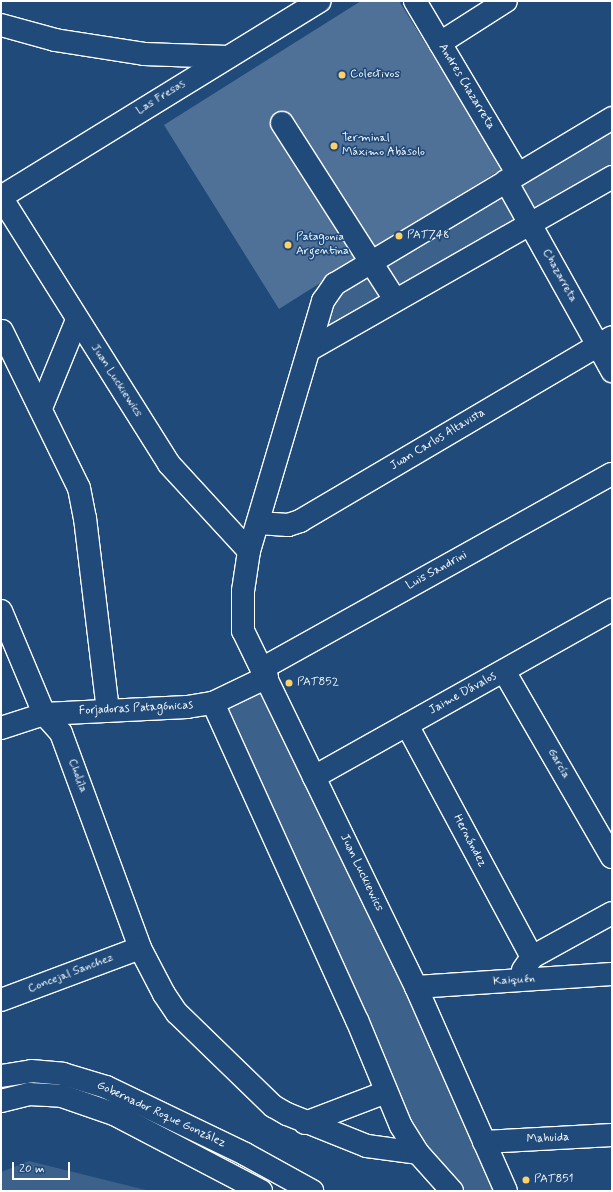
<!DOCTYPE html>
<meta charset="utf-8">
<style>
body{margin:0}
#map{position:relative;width:613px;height:1192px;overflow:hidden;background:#1f4a7a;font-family:Mynerve,sans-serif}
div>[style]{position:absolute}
.green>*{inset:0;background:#3c618b}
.building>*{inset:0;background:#507197}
.roads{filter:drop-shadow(1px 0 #fff) drop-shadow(-1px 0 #fff) drop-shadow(0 1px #fff) drop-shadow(0 -1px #fff)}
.minor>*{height:22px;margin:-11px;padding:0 11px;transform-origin:11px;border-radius:11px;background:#1f4a7a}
.major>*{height:22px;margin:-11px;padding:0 11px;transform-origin:11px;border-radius:11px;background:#1f4a7a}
.dots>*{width:11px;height:11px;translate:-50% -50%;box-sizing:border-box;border:2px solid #1f4a7a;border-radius:50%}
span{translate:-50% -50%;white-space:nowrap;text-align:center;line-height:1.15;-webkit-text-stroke:3.5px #1f4a7a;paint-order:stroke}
.poi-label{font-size:12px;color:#fff}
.left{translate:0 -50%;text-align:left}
.street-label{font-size:12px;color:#fff}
.frame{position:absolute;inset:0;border:2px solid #fff;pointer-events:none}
.scale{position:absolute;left:12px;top:1162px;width:58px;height:18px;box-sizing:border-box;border:2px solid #fff;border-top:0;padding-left:5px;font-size:12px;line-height:14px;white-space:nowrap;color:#fff;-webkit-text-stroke:3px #1f4a7a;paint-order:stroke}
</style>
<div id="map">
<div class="green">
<i style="clip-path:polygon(612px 118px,612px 177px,309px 350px,323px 301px)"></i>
<i style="clip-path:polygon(267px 677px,506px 1191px,452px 1191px,418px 1153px,213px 703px)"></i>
<i style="clip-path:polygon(29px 1161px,150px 1191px,1px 1191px,1px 1172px)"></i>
</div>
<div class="building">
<i style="clip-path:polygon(361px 1px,399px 1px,503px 168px,279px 309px,164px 125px)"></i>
</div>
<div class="roads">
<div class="minor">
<i style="left:415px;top:1px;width:200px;rotate:59.3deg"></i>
<i style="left:1px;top:25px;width:56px;rotate:15.5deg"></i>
<i style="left:55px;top:40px;width:90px;rotate:8.9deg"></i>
<i style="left:144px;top:54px;width:84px;rotate:2deg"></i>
<i style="left:440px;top:43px;width:78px;rotate:-32.5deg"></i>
<i style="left:282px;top:123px;width:210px;rotate:57.4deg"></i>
<i style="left:506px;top:181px;width:218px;rotate:60.8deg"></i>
<i style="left:1px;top:197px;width:315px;rotate:57.8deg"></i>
<i style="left:169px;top:464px;width:118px;rotate:47.4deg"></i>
<i style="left:1px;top:197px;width:374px;rotate:-31.6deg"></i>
<i style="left:2px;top:331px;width:175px;rotate:63.9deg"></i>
<i style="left:79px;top:488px;width:31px;rotate:79deg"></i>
<i style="left:85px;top:518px;width:194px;rotate:83.2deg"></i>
<i style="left:41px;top:408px;width:95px;rotate:-67.8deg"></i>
<i style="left:258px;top:523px;width:30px;rotate:4deg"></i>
<i style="left:288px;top:525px;width:13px;rotate:-18deg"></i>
<i style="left:300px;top:521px;width:362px;rotate:-30.5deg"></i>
<i style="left:1px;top:611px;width:112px;rotate:67.3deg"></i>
<i style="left:44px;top:714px;width:25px;rotate:48deg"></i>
<i style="left:61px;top:733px;width:229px;rotate:69.8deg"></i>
<i style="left:140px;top:948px;width:52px;rotate:62.4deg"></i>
<i style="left:164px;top:994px;width:23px;rotate:56deg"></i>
<i style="left:177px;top:1013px;width:134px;rotate:44.1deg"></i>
<i style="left:273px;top:1106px;width:16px;rotate:30deg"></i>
<i style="left:287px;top:1114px;width:86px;rotate:21.8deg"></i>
<i style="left:367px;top:1146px;width:51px;rotate:7.8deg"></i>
<i style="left:263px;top:668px;width:399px;rotate:-29.1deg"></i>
<i style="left:504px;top:671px;width:215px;rotate:59.9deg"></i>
<i style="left:213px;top:703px;width:348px;rotate:65.6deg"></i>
<i style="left:357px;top:1020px;width:115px;rotate:67.5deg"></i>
<i style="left:401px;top:1126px;width:32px;rotate:58deg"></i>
<i style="left:418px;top:1153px;width:51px;rotate:48.2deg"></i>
<i style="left:407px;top:725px;width:264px;rotate:61.7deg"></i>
<i style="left:1px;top:728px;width:45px;rotate:-18deg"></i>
<i style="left:44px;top:714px;width:143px;rotate:-2.8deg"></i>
<i style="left:187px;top:707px;width:26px;rotate:-9deg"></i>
<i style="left:213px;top:703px;width:60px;rotate:-25.7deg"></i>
<i style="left:314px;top:777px;width:342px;rotate:-29.3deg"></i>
<i style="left:523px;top:970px;width:16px;rotate:-55deg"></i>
<i style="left:532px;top:957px;width:91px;rotate:-28.8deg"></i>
<i style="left:416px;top:987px;width:196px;rotate:-3.8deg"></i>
<i style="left:1px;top:1000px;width:148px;rotate:-20.5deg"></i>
<i style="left:305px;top:1123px;width:87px;rotate:-20.9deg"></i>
<i style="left:484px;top:1142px;width:128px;rotate:-3.1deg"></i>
</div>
<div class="major">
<i style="left:309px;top:350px;width:349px;rotate:-29.7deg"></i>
<i style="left:1px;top:1076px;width:30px;rotate:-9deg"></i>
<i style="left:31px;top:1071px;width:32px;rotate:5deg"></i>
<i style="left:63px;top:1074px;width:45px;rotate:16.8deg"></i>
<i style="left:106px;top:1087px;width:154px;rotate:25.7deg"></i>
<i style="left:245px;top:1154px;width:77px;rotate:28.9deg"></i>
<i style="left:1px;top:1101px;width:29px;rotate:-14deg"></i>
<i style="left:29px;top:1094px;width:33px;rotate:3deg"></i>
<i style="left:62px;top:1096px;width:55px;rotate:19.1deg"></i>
<i style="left:114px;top:1114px;width:166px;rotate:27.6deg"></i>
<i style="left:506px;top:1191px;width:223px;rotate:-113.8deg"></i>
<i style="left:416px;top:987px;width:396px;rotate:-115.9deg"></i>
<i style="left:243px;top:631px;width:40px;rotate:-90deg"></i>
<i style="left:243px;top:591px;width:40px;rotate:-81.5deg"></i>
<i style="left:249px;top:551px;width:261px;rotate:-73.5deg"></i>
<i style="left:323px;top:301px;width:21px;rotate:-55deg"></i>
<i style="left:335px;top:284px;width:323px;rotate:-30.9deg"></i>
</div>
</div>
<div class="dots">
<i style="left:342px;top:75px;background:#ffd166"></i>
<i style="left:334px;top:146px;background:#ffd166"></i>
<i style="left:399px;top:236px;background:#ffd166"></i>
<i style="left:288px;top:245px;background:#ffd166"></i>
<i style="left:289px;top:683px;background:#ffd166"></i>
<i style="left:526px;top:1180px;background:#ffd166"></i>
</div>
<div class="poi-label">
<span class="left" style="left:350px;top:75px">Colectivos</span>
<span class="left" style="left:342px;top:146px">Terminal<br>Máximo Abásolo</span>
<span class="left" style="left:407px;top:236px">PAT748</span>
<span class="left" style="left:296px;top:245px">Patagonia<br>Argentina</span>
<span class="left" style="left:297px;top:683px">PAT852</span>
<span class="left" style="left:534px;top:1180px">PAT851</span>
</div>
<div class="street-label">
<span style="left:466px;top:87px;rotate:59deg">Andres Chazarreta</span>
<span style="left:161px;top:98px;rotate:-32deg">Las Fresas</span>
<span style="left:559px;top:276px;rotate:61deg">Chazarreta</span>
<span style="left:116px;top:381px;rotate:57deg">Juan Luckiewics</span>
<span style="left:438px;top:440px;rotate:-31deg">Juan Carlos Altavista</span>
<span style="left:437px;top:571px;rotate:-29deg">Luis Sandrini</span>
<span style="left:463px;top:694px;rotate:-29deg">Jaime Dávalos</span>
<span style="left:136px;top:709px;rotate:-3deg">Forjadoras Patagónicas</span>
<span style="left:558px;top:764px;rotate:60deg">García</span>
<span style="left:77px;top:776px;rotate:70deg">Cholila</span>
<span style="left:469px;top:841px;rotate:62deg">Hernández</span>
<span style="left:361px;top:873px;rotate:64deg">Juan Luckiewics</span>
<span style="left:71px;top:974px;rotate:-21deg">Concejal Sanchez</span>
<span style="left:514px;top:981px;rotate:-4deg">Kaiquén</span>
<span style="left:161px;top:1115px;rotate:25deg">Gobernador Roque González</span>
<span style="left:548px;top:1139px;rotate:-3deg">Mahuida</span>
</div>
<div class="frame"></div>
<div class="scale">20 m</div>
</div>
